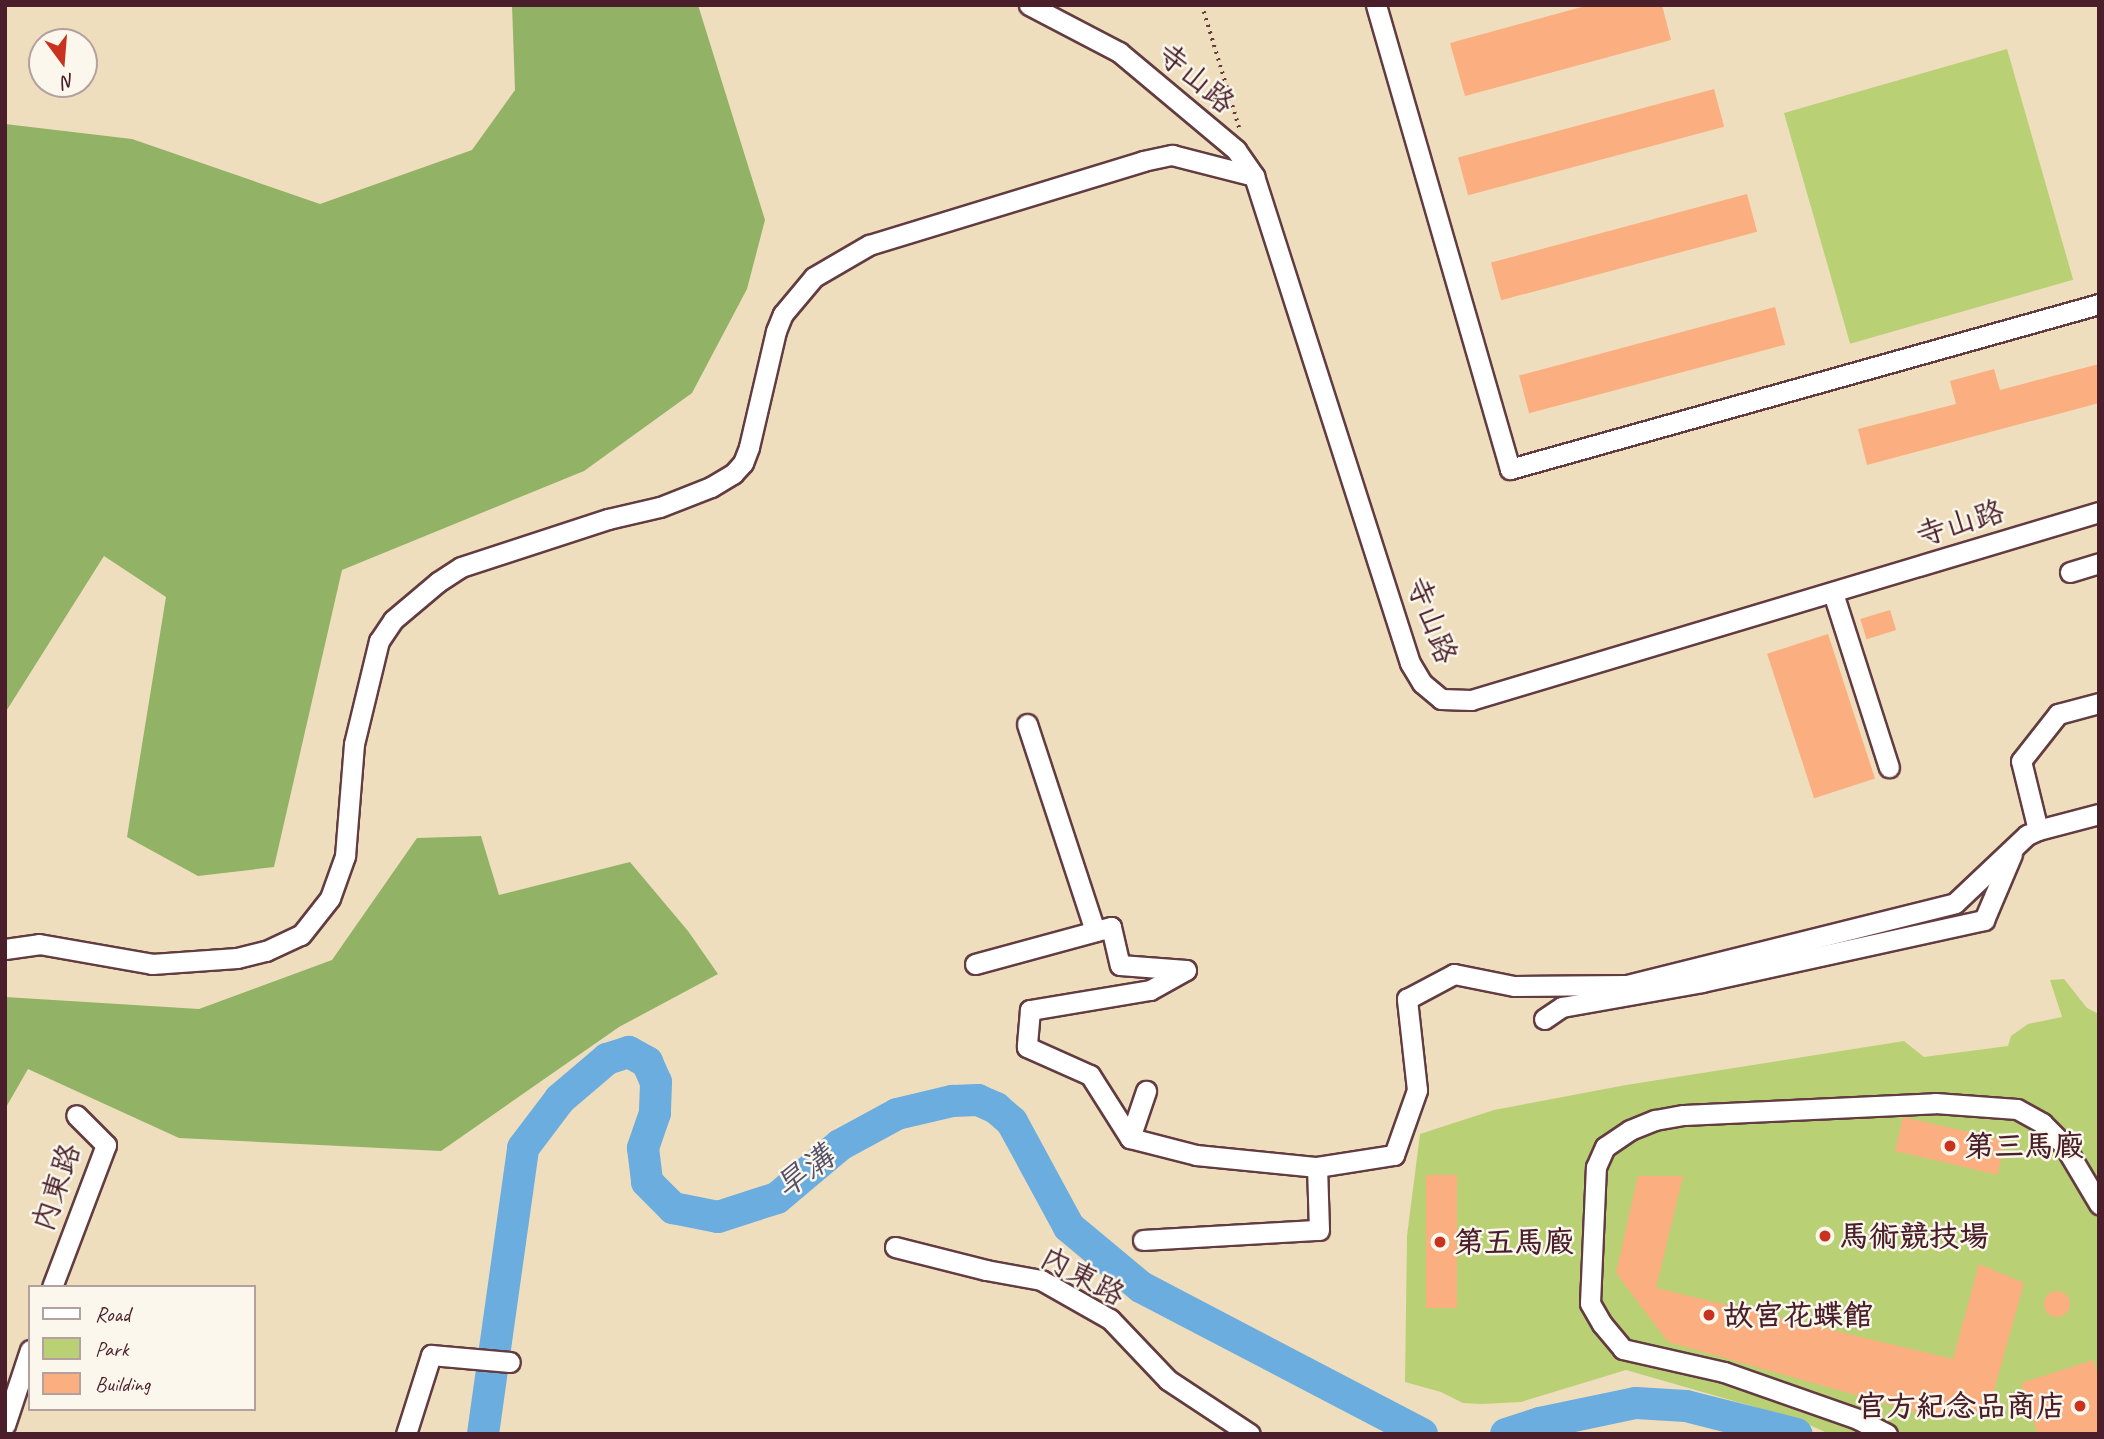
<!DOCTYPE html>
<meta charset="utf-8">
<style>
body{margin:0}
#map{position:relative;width:2104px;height:1439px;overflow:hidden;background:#efdebd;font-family:Caveat,"LXGW WenKai TC",sans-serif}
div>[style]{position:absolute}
.green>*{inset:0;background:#b9d075;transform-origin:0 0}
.forest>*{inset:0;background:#92b266}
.river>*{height:32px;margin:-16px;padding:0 16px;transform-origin:16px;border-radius:16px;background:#6baddf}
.building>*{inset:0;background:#fbae7f;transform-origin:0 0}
.round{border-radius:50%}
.path>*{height:3.5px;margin-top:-1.75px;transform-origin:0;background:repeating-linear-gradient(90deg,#633c41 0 2px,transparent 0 7px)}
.roads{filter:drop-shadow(2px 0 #633c41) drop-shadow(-2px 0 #633c41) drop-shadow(0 2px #633c41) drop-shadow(0 -2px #633c41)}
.minor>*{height:19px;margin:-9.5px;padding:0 9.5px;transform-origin:9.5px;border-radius:9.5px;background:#fff}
.dots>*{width:19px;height:19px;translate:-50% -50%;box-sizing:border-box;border:4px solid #fbf7ec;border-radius:50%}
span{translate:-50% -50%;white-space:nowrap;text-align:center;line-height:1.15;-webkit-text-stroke:5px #fbf7ec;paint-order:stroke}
.street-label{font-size:30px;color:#4a1f2b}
.poi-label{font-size:30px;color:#4a1f2b;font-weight:700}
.left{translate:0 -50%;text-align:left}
.right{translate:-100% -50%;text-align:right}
.water-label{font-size:32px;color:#56516a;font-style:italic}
.frame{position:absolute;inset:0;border:7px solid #4a1f2b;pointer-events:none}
.legend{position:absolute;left:28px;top:1285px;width:228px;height:126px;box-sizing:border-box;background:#fbf7ec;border:2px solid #b4a19f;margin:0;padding:9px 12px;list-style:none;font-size:21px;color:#4a1f2b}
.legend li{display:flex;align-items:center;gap:14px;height:35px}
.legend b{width:35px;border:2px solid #b4a19f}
.north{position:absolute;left:28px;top:28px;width:70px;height:70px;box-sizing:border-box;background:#fbf7ec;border:2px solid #b4a19f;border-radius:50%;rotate:164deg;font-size:19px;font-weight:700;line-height:28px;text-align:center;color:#4a1f2b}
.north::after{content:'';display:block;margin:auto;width:24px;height:32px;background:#c8321e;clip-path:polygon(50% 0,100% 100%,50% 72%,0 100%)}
</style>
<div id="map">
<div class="green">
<i style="left:2007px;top:49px;width:240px;height:232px;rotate:74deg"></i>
<i style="clip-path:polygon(2064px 979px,2087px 1008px,2099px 1014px,2099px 1434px,1829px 1434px,1797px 1419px,1626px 1370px,1521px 1402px,1482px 1404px,1463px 1403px,1441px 1392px,1405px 1382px,1407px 1236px,1420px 1134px,1494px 1110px,1626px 1085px,1904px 1041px,1924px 1057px,2008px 1046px,2011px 1036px,2028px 1024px,2062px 1017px,2050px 980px)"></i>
</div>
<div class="forest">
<i style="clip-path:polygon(512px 5px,698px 5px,765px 220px,747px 289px,692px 393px,584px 471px,342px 570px,274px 867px,198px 876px,127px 837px,166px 597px,104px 556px,5px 713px,5px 124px,132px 139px,320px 204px,472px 150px,515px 90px)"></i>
<i style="clip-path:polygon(481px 836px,499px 895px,630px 862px,688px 931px,718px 974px,619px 1027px,441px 1151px,179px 1138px,28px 1069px,5px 1109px,5px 997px,199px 1009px,332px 960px,417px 838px)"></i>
</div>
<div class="river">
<i style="left:483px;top:1434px;width:289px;rotate:-82deg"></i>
<i style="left:523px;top:1148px;width:61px;rotate:-52.9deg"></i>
<i style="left:560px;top:1099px;width:62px;rotate:-40.4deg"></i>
<i style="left:607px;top:1059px;width:23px;rotate:-18deg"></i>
<i style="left:629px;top:1052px;width:21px;rotate:29deg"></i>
<i style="left:647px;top:1062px;width:22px;rotate:66deg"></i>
<i style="left:656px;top:1082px;width:31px;rotate:92deg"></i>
<i style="left:655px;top:1113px;width:37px;rotate:109deg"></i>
<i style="left:643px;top:1148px;width:34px;rotate:83deg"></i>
<i style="left:647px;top:1182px;width:37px;rotate:45deg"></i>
<i style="left:673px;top:1208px;width:46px;rotate:11.3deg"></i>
<i style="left:718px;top:1217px;width:62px;rotate:-17.9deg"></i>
<i style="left:777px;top:1198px;width:82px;rotate:-40.1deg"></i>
<i style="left:840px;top:1145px;width:65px;rotate:-28.5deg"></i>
<i style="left:897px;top:1114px;width:57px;rotate:-13.3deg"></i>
<i style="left:952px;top:1101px;width:26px;rotate:-2deg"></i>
<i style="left:978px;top:1100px;width:20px;rotate:24deg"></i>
<i style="left:996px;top:1108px;width:21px;rotate:41deg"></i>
<i style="left:1012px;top:1122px;width:119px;rotate:61.5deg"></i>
<i style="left:1069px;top:1227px;width:94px;rotate:39.8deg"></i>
<i style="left:1141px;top:1287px;width:317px;rotate:27.6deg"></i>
<i style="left:1506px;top:1434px;width:36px;rotate:-18deg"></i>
<i style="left:1540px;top:1423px;width:98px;rotate:-11.8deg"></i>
<i style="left:1636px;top:1403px;width:50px;rotate:3.4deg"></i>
<i style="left:1686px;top:1406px;width:114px;rotate:14.2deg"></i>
</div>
<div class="building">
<i style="clip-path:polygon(1589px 5px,1662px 5px,1671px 40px,1465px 96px,1450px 43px)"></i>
<i style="left:1714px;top:89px;width:39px;height:265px;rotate:75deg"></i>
<i style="left:1747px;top:194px;width:39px;height:265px;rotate:75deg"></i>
<i style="left:1775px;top:307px;width:39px;height:265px;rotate:75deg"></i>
<i style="clip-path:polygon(2099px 364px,2099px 403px,1867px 465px,1858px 429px,1956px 404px,1950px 381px,1994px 369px,2000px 390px)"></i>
<i style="left:1890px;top:610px;width:21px;height:31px;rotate:73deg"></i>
<i style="left:1828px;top:634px;width:152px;height:64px;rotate:72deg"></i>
<i style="left:1903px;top:1117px;width:105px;height:35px;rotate:13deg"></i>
<i style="left:1426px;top:1175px;width:31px;height:133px"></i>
<i style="clip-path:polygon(1638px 1176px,1683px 1176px,1656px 1288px,1953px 1359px,1979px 1264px,2024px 1283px,1988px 1412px,1951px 1417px,1919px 1413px,1668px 1342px,1616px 1273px)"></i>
<i class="round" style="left:2044px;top:1291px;width:26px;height:26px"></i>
<i style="clip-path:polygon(2093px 1360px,2099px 1378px,2099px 1434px,2038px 1434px,2021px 1383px)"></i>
</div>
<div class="path">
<i style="left:1202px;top:5px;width:131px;rotate:73.1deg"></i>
</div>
<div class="roads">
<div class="minor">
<i style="left:1029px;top:5px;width:102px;rotate:27.6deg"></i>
<i style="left:1119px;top:52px;width:153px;rotate:39.9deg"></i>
<i style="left:1236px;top:150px;width:32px;rotate:55deg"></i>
<i style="left:1254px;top:176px;width:511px;rotate:72.24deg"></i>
<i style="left:1410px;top:663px;width:23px;rotate:59deg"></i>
<i style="left:1422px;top:683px;width:25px;rotate:40deg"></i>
<i style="left:1441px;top:699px;width:30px;rotate:2deg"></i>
<i style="left:1471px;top:700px;width:656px;rotate:-16.67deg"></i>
<i style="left:1376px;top:5px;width:483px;rotate:73.9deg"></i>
<i style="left:1510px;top:469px;width:612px;rotate:-15.65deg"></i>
<i style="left:2070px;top:572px;width:30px;rotate:-17deg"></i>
<i style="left:1833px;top:593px;width:183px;rotate:72.2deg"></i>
<i style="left:1027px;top:724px;width:218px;rotate:71.8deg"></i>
<i style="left:2038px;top:830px;width:71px;rotate:-103.8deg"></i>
<i style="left:2021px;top:761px;width:60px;rotate:-51.8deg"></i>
<i style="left:2058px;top:714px;width:42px;rotate:-15deg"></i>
<i style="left:5px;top:949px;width:34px;rotate:-8deg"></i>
<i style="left:39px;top:944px;width:115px;rotate:10deg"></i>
<i style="left:152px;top:964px;width:85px;rotate:-4deg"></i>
<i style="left:237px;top:958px;width:30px;rotate:-14deg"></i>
<i style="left:266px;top:951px;width:38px;rotate:-25deg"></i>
<i style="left:301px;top:935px;width:47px;rotate:-51.9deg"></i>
<i style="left:330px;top:898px;width:45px;rotate:-70.3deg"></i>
<i style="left:345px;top:856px;width:112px;rotate:-85.4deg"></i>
<i style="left:354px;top:744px;width:106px;rotate:-76.4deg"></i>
<i style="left:379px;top:641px;width:25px;rotate:-56deg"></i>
<i style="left:393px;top:620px;width:59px;rotate:-40.2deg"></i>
<i style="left:438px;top:582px;width:27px;rotate:-33deg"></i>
<i style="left:461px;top:567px;width:155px;rotate:-18.1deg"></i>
<i style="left:608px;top:519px;width:53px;rotate:-13deg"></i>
<i style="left:660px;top:507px;width:55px;rotate:-21.4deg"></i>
<i style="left:711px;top:487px;width:26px;rotate:-31deg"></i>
<i style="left:733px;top:474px;width:15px;rotate:-48deg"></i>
<i style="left:743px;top:463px;width:17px;rotate:-69deg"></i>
<i style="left:749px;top:447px;width:119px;rotate:-76.9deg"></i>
<i style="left:776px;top:331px;width:18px;rotate:-68deg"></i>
<i style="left:783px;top:314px;width:48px;rotate:-50deg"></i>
<i style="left:814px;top:277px;width:64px;rotate:-30.2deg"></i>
<i style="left:869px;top:245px;width:287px;rotate:-17deg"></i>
<i style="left:1143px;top:161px;width:30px;rotate:-12deg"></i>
<i style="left:1172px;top:155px;width:85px;rotate:14.4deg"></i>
<i style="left:975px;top:964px;width:141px;rotate:-15.2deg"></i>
<i style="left:1111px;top:927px;width:39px;rotate:77deg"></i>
<i style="left:1120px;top:965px;width:66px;rotate:4.3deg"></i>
<i style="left:1186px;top:970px;width:41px;rotate:150.9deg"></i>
<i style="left:1150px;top:990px;width:122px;rotate:170.5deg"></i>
<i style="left:1030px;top:1010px;width:37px;rotate:95deg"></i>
<i style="left:1027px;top:1047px;width:69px;rotate:24deg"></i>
<i style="left:1090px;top:1075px;width:75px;rotate:57.6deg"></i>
<i style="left:1130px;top:1138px;width:68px;rotate:14.4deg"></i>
<i style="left:1196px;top:1155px;width:122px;rotate:5.7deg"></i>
<i style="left:1317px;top:1167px;width:78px;rotate:-8.9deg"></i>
<i style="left:1394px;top:1155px;width:69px;rotate:-70.5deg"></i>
<i style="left:1417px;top:1090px;width:92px;rotate:-96.3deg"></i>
<i style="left:1407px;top:999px;width:53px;rotate:-28deg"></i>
<i style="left:1454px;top:974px;width:61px;rotate:11.3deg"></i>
<i style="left:1514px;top:986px;width:113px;rotate:-0.5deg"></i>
<i style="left:1627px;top:985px;width:338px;rotate:-14deg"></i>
<i style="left:1955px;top:903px;width:99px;rotate:-43.4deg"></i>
<i style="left:2027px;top:835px;width:12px;rotate:-24deg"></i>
<i style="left:2038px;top:830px;width:63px;rotate:-14.7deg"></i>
<i style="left:1544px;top:1019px;width:22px;rotate:-34deg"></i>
<i style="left:1562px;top:1007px;width:142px;rotate:-10.1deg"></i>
<i style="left:1702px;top:982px;width:289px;rotate:-12.4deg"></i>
<i style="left:1984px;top:920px;width:72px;rotate:-67deg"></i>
<i style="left:1130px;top:1138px;width:50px;rotate:-71.2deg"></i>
<i style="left:1143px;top:1240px;width:176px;rotate:-3.3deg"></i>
<i style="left:1319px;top:1230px;width:63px;rotate:-91.8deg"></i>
<i style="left:895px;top:1247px;width:94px;rotate:14.2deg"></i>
<i style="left:986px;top:1270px;width:56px;rotate:10.3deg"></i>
<i style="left:1041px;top:1280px;width:79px;rotate:29.5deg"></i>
<i style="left:1110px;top:1319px;width:84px;rotate:46.4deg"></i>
<i style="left:1168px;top:1380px;width:98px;rotate:33.4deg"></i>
<i style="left:52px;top:1287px;width:152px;rotate:-69.2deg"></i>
<i style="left:106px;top:1145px;width:42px;rotate:-135deg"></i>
<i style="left:5px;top:1425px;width:79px;rotate:-71.6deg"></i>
<i style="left:406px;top:1434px;width:83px;rotate:-72.4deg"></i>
<i style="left:431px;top:1355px;width:79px;rotate:5.1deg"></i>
<i style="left:1887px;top:1434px;width:33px;rotate:-153deg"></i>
<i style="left:1858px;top:1419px;width:142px;rotate:-160.7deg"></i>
<i style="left:1724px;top:1372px;width:104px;rotate:-167.2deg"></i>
<i style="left:1623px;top:1349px;width:33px;rotate:-130deg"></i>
<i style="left:1602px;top:1324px;width:24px;rotate:-120deg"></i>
<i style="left:1590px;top:1303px;width:136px;rotate:-87.5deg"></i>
<i style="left:1596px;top:1167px;width:22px;rotate:-66deg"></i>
<i style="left:1605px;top:1147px;width:30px;rotate:-34deg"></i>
<i style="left:1630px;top:1130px;width:27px;rotate:-22deg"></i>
<i style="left:1655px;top:1120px;width:29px;rotate:-10deg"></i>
<i style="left:1684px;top:1115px;width:251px;rotate:-2.7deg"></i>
<i style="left:1935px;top:1103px;width:82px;rotate:4.2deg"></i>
<i style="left:2017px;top:1109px;width:29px;rotate:29deg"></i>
<i style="left:2042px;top:1123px;width:31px;rotate:45deg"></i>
<i style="left:2064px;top:1145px;width:69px;rotate:59.3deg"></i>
</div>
</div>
<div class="dots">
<i style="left:1950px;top:1146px;background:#c8321e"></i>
<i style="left:1825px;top:1236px;background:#c8321e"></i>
<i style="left:1440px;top:1242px;background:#c8321e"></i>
<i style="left:1709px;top:1315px;background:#c8321e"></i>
<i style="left:2080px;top:1406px;background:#c8321e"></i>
</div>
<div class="street-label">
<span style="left:1196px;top:78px;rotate:40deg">寺山路</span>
<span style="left:1960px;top:523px;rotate:-17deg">寺山路</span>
<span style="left:1432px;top:620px;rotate:69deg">寺山路</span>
<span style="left:56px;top:1187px;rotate:-71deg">內東路</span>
<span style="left:1083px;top:1276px;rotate:28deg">內東路</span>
</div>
<div class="poi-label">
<span class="left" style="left:1964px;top:1146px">第三馬廄</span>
<span class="left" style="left:1839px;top:1236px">馬術競技場</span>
<span class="left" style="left:1454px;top:1242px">第五馬廄</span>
<span class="left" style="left:1723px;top:1315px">故宮花蝶館</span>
<span class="right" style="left:2066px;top:1406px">官方紀念品商店</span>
</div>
<div class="water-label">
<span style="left:805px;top:1172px;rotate:-37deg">旱溝</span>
</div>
<div class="frame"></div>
<ul class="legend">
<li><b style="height:9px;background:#fff"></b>Road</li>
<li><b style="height:19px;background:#b9d075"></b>Park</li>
<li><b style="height:19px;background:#fbae7f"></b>Building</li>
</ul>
<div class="north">N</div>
</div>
